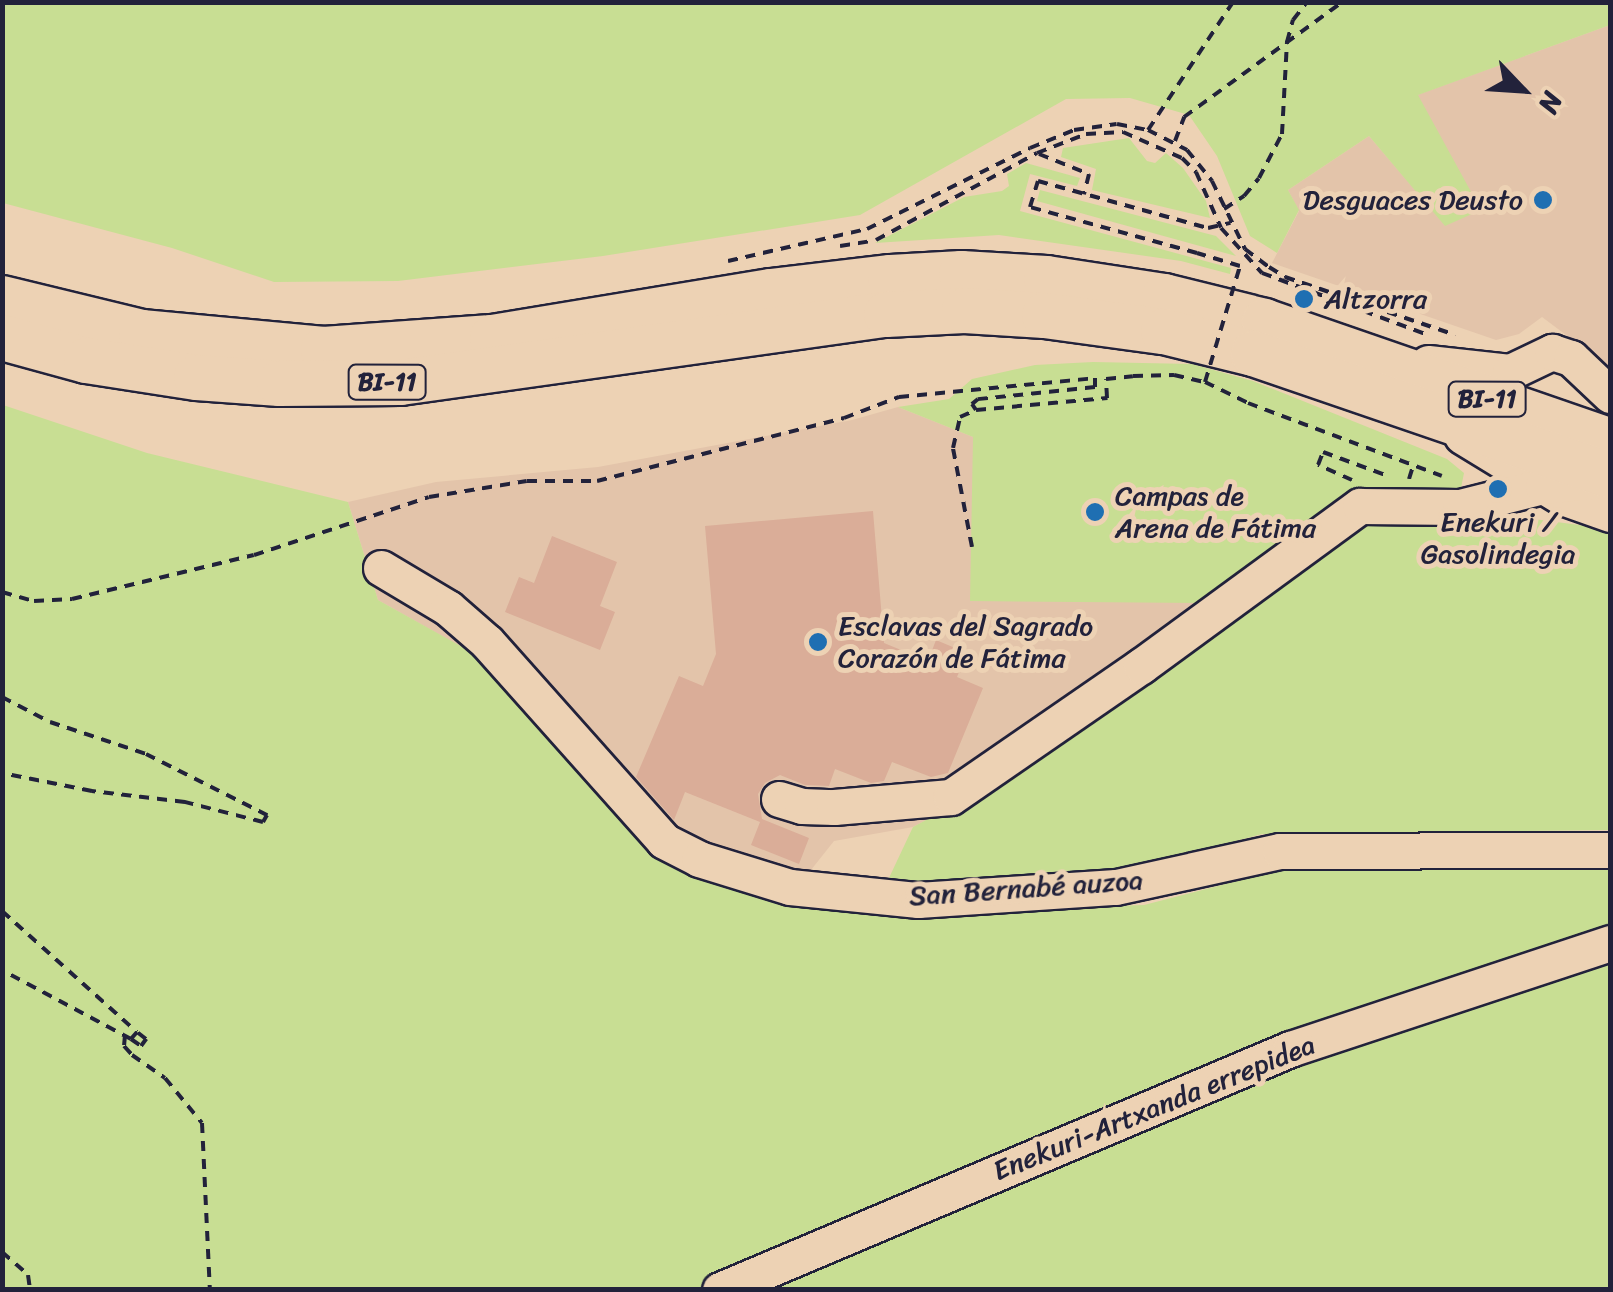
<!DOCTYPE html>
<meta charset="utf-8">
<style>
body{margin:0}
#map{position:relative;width:1613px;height:1292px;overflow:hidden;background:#edd2b4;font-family:Sriracha,sans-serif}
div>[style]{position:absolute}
.built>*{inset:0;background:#e3c4aa}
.green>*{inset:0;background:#c8de93}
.building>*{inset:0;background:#daad98}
.path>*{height:4px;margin-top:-2px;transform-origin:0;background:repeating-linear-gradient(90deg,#22223b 0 10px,transparent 0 18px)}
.roads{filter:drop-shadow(2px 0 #22223b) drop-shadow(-2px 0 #22223b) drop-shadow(0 2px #22223b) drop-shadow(0 -2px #22223b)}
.minor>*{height:35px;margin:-17.5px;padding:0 17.5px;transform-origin:17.5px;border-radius:17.5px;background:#edd2b4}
.major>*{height:45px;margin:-22.5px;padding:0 22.5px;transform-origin:22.5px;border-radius:22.5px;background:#edd2b4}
.path-bridge>*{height:4px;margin-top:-2px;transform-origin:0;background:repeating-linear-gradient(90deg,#22223b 0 10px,transparent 0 18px)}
.dots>*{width:28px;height:28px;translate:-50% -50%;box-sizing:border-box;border:5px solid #edd2b4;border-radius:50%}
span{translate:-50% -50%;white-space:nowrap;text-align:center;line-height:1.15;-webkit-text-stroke:10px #edd2b4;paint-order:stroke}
.shield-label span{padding:2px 8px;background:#edd2b4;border:2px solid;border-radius:8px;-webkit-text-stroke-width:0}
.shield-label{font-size:25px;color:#22223b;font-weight:700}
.poi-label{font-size:28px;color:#22223b}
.right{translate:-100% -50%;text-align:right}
.left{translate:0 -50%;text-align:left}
.street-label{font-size:28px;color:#22223b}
.frame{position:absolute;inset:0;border:5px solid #22223b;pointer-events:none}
.north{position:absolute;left:1473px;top:40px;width:100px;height:100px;-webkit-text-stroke:8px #edd2b4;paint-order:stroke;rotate:115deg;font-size:28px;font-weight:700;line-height:40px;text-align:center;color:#22223b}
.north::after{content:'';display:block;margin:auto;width:35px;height:45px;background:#22223b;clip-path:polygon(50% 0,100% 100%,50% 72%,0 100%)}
</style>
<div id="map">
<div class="built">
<i style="clip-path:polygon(1610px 25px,1610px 368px,1542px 317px,1519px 334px,1496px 340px,1272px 263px,1299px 211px,1288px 190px,1369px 136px,1445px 225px,1480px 210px,1417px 95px)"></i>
<i style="clip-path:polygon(898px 407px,973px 437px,1218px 587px,963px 800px,913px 827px,834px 841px,807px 875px,683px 839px,584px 736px,535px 666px,506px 685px,483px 659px,378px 600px,348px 502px,436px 482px,598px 467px,852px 420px)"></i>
</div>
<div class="green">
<i style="clip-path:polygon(1610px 2px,1610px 25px,1418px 95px,1481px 210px,1445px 226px,1369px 136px,1288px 190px,1299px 210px,1277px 253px,1250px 236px,1217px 156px,1189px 115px,1130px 98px,1066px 99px,860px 215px,603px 256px,398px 281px,274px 282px,172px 248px,3px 203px,3px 3px)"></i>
<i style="clip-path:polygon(1129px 138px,1147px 161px,1155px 163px,1166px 153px,1183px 168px,1206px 201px,1210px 218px,1092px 190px,1096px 169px,1061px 157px,1063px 148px)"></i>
<i style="clip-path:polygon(1026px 163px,1080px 178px,1077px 186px,1030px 174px,1020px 211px,1231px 268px,1230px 274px,1181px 261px,999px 235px,875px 243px,964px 197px,1002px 191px,1009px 186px,1007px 174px)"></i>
<i style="clip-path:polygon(1040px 190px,1216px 236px,1236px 256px,1037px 201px)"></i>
<i style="clip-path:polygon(1093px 362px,1192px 364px,1253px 381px,1447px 459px,1464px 473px,1461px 488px,1353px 495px,1200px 603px,970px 601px,973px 437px,898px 407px,949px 399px,972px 379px,1035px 365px)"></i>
<i style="clip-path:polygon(3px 405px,147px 453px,348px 502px,378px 600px,484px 659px,627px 828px,706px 880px,828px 905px,923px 912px,1144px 905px,1315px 861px,1610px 863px,1610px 1289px,3px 1290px)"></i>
<i style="clip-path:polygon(1357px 513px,1511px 516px,1610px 529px,1610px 830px,1262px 834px,1144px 866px,979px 883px,888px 880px,913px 827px,963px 800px)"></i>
</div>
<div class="building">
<i style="clip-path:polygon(873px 511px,884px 643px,928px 661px,936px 640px,967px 653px,957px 677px,983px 688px,948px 773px,931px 777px,892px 762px,884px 781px,871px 783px,835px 769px,829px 786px,805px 785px,780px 775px,765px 783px,758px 794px,762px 819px,809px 838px,799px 864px,751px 845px,760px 822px,685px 792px,674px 820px,636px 777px,679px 676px,703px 686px,716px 654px,705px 526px)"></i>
<i style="clip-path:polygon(552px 536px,617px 562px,600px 606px,615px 612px,600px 650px,505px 612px,519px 577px,534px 583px)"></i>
</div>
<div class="path">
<i style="left:1148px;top:130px;width:154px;rotate:-56.4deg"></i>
<i style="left:1175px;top:141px;width:26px;rotate:-69deg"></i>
<i style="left:1184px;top:117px;width:195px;rotate:-36deg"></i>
<i style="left:1039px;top:154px;width:54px;rotate:21.8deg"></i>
<i style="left:1089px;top:174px;width:21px;rotate:104deg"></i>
<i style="left:1224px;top:209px;width:24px;rotate:-33deg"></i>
<i style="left:1244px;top:196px;width:23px;rotate:-50deg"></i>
<i style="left:1259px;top:178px;width:50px;rotate:-62.4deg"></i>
<i style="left:1282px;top:134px;width:92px;rotate:-86.9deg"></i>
<i style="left:1287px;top:42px;width:23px;rotate:-75deg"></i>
<i style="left:1293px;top:20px;width:23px;rotate:-52deg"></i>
<i style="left:840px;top:246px;width:36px;rotate:-9deg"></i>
<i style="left:876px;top:240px;width:183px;rotate:-28.4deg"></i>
<i style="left:1037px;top:153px;width:53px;rotate:-21.2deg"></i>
<i style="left:1086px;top:134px;width:37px;rotate:-3deg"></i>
<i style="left:1123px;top:132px;width:64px;rotate:23.8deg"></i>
<i style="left:1182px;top:158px;width:20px;rotate:45deg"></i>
<i style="left:1196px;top:172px;width:61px;rotate:65.9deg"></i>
<i style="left:1221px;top:228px;width:61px;rotate:47.7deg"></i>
<i style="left:1262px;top:273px;width:174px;rotate:20.5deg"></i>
<i style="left:1197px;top:253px;width:173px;rotate:-164.6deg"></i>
<i style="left:1030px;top:207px;width:27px;rotate:-73deg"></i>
<i style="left:1038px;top:181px;width:176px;rotate:15.5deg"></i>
<i style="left:1208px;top:228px;width:23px;rotate:-13deg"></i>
<i style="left:728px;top:261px;width:143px;rotate:-13deg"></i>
<i style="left:867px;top:229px;width:182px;rotate:-26.4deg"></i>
<i style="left:1030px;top:148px;width:48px;rotate:-22.2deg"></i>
<i style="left:1074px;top:130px;width:43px;rotate:-7.9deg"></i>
<i style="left:1117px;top:124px;width:32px;rotate:11deg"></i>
<i style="left:1148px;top:130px;width:44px;rotate:27.1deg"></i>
<i style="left:1187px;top:150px;width:40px;rotate:51deg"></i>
<i style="left:1212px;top:181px;width:76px;rotate:64.1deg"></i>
<i style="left:1245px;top:249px;width:30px;rotate:37deg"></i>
<i style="left:1269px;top:267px;width:19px;rotate:32deg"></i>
<i style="left:1285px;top:277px;width:180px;rotate:18.8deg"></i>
<i style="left:1205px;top:382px;width:48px;rotate:26deg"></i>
<i style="left:1248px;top:403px;width:207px;rotate:20.6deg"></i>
<i style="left:1409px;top:479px;width:14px;rotate:-73deg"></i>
<i style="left:1352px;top:480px;width:37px;rotate:-156deg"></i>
<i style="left:1318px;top:465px;width:14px;rotate:-69deg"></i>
<i style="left:1323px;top:452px;width:69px;rotate:20.3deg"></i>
<i style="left:972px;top:547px;width:101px;rotate:-100.9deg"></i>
<i style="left:953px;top:448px;width:32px;rotate:-77deg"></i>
<i style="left:960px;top:417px;width:17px;rotate:-24deg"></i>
<i style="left:976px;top:410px;width:132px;rotate:-5.2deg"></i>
<i style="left:1107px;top:398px;width:19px;rotate:-93deg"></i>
<i style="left:1106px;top:379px;width:27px;rotate:-6deg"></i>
<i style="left:2px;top:592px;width:33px;rotate:16deg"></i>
<i style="left:34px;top:601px;width:38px;rotate:-3deg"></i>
<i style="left:72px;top:599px;width:187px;rotate:-13.6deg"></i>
<i style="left:254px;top:555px;width:184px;rotate:-18.3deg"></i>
<i style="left:429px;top:497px;width:99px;rotate:-9.3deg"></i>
<i style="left:527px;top:481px;width:70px"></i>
<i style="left:597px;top:481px;width:255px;rotate:-14.3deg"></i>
<i style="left:844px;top:418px;width:59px;rotate:-20.9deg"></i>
<i style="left:899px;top:397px;width:197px;rotate:-5.5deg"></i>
<i style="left:1095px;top:378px;width:9px;rotate:90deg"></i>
<i style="left:1095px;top:387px;width:118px;rotate:174.1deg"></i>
<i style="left:978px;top:399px;width:8px;rotate:140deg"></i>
<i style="left:972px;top:404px;width:7px;rotate:56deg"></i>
<i style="left:2px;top:697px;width:54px;rotate:27.5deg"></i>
<i style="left:50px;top:722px;width:101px;rotate:18.4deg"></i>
<i style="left:146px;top:754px;width:136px;rotate:26.8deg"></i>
<i style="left:267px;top:815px;width:8px;rotate:120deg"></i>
<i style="left:263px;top:822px;width:81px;rotate:-165.6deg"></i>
<i style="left:185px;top:802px;width:94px;rotate:-173.3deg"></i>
<i style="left:92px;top:791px;width:92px;rotate:-168.7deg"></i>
<i style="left:2px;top:911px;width:181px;rotate:41.9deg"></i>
<i style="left:137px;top:1032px;width:9px;rotate:131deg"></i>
<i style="left:131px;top:1039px;width:146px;rotate:-151.9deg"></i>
<i style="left:125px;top:1035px;width:11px;rotate:95deg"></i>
<i style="left:124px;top:1046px;width:12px;rotate:48deg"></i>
<i style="left:132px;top:1055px;width:40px;rotate:34.9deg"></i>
<i style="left:165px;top:1078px;width:58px;rotate:50.6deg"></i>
<i style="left:202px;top:1123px;width:167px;rotate:87.3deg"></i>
<i style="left:131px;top:1039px;width:12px;rotate:35deg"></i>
<i style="left:141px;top:1046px;width:9px;rotate:-54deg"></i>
<i style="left:146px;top:1039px;width:11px;rotate:-142deg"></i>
<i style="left:2px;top:1252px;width:35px;rotate:41deg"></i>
<i style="left:28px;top:1275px;width:15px;rotate:82deg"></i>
</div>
<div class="roads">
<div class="minor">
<i style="left:1428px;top:363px;width:82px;rotate:6.3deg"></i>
<i style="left:1510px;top:372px;width:47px;rotate:-25.5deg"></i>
<i style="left:1552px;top:352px;width:20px;rotate:18deg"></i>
<i style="left:1571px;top:358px;width:54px;rotate:43.5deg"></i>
<i style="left:1462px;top:436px;width:117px;rotate:31.4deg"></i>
<i style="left:1562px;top:497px;width:51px;rotate:19.5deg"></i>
<i style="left:381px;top:568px;width:78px;rotate:30.8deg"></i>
<i style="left:448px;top:608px;width:52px;rotate:41.1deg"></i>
<i style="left:487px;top:642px;width:266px;rotate:48.3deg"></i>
<i style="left:664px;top:841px;width:39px;rotate:27deg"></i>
<i style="left:699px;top:859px;width:95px;rotate:17.1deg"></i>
<i style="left:790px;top:887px;width:129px;rotate:5.8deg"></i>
<i style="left:918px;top:900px;width:198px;rotate:-3.8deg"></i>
<i style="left:1116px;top:887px;width:168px;rotate:-12.4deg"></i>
<i style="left:1280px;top:851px;width:330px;rotate:-0.2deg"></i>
<i style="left:779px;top:799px;width:24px;rotate:17deg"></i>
<i style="left:802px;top:806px;width:32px;rotate:2deg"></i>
<i style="left:834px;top:807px;width:117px;rotate:-4.9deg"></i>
<i style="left:951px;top:797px;width:231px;rotate:-34.6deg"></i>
<i style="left:1141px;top:666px;width:271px;rotate:-36.2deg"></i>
<i style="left:1360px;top:506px;width:100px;rotate:0.6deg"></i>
<i style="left:1460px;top:507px;width:86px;rotate:-14.2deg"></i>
<i style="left:1543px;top:486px;width:67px;rotate:-6deg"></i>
<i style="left:720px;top:1290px;width:619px;rotate:-22.92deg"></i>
<i style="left:1290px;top:1049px;width:337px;rotate:-18.3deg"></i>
</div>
<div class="major">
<i style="left:2px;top:298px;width:143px;rotate:13.7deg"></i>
<i style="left:141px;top:332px;width:183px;rotate:5.3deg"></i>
<i style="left:323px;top:349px;width:169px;rotate:-4.1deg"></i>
<i style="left:492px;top:337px;width:282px;rotate:-9.4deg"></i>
<i style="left:770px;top:291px;width:121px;rotate:-6.7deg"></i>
<i style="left:890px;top:277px;width:71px;rotate:-3.2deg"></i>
<i style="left:961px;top:273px;width:85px;rotate:3.4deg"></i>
<i style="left:1046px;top:278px;width:119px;rotate:8.7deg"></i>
<i style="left:1164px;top:296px;width:103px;rotate:14deg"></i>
<i style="left:1264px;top:321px;width:366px;rotate:19.1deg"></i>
<i style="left:2px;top:337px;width:87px;rotate:15.3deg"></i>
<i style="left:86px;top:360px;width:111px;rotate:8.8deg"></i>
<i style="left:196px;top:377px;width:83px;rotate:4.1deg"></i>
<i style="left:279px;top:383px;width:121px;rotate:-0.5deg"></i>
<i style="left:400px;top:382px;width:491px;rotate:-8deg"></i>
<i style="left:886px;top:314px;width:78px;rotate:-2.9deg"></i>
<i style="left:964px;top:310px;width:80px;rotate:3.6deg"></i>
<i style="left:1044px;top:315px;width:120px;rotate:7.7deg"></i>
<i style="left:1163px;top:331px;width:93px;rotate:13.7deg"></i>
<i style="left:1253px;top:353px;width:377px;rotate:18.9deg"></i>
</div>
</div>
<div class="path-bridge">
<i style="left:1133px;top:376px;width:41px;rotate:-1.4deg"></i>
<i style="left:1174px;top:375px;width:32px;rotate:13deg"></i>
<i style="left:1205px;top:382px;width:121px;rotate:-73.2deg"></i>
<i style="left:1240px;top:266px;width:45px;rotate:-163.2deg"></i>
</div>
<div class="dots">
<i style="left:1543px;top:200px;background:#1f6fb2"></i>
<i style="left:1304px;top:299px;background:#1f6fb2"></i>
<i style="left:1498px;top:489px;background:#1f6fb2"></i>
<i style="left:1095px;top:512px;background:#1f6fb2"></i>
<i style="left:818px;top:642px;background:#1f6fb2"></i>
</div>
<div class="shield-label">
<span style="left:387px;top:382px">BI-11</span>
<span style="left:1487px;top:399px">BI-11</span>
</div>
<div class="poi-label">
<span class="right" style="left:1523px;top:200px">Desguaces Deusto</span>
<span class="left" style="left:1324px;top:299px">Altzorra</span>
<span class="left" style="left:1115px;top:512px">Campas de<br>Arena de Fátima</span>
<span style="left:1498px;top:538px">Enekuri /<br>Gasolindegia</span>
<span class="left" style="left:838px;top:642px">Esclavas del Sagrado<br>Corazón de Fátima</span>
</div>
<div class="street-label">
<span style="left:1026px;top:888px;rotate:-4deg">San Bernabé auzoa</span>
<span style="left:1154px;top:1108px;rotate:-22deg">Enekuri-Artxanda errepidea</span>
</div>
<div class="frame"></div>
<div class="north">N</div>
</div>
